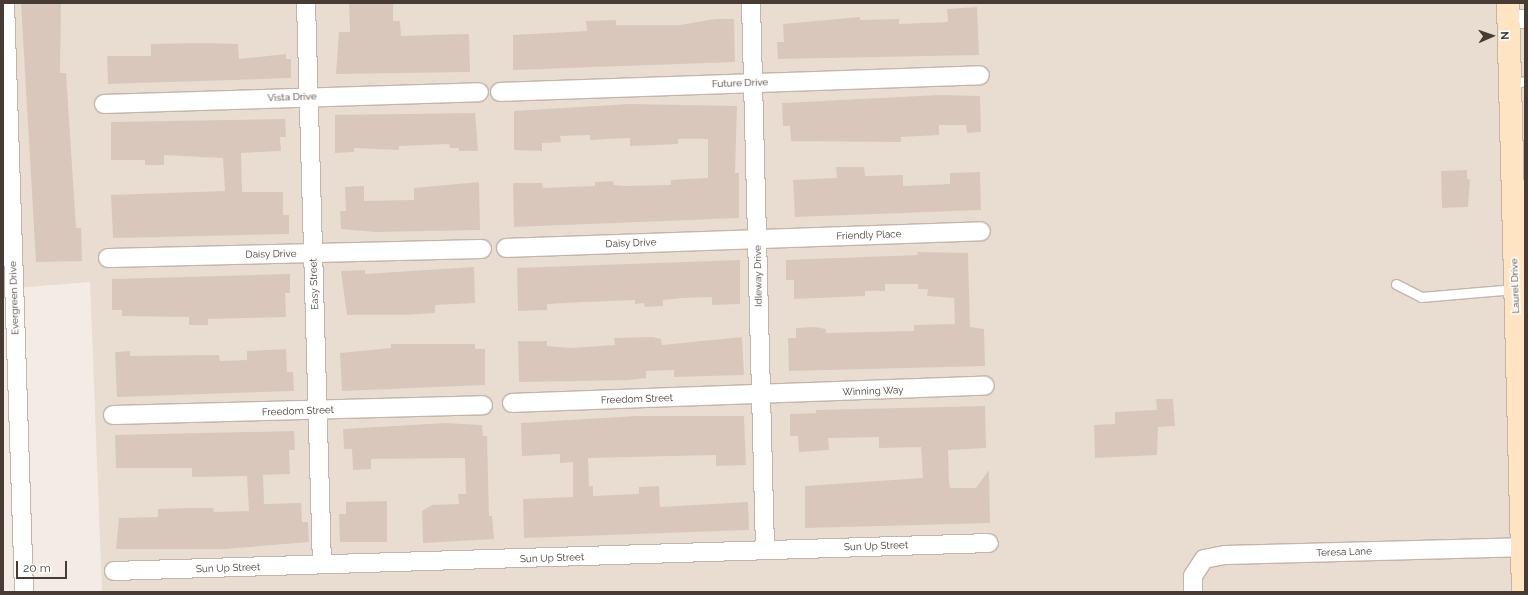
<!DOCTYPE html>
<style>
body{margin:0}
#map{position:relative;width:1528px;height:595px;overflow:hidden;background:#f4ece4;font-family:Raleway,sans-serif}
div>[style]{position:absolute}
.residential>*{inset:0;background:#e9ddd2}
.building>*{inset:0;background:#dac7bb}
.roads{filter:drop-shadow(1px 0 #c4b4a9) drop-shadow(-1px 0 #c4b4a9) drop-shadow(0 1px #c4b4a9) drop-shadow(0 -1px #c4b4a9)}
.lane>*{height:9px;margin:-4.5px;padding:0 4.5px;transform-origin:4.5px;border-radius:4.5px;background:#fff}
.street>*{height:18px;margin:-9px;padding:0 9px;transform-origin:9px;border-radius:9px;background:#fff}
.secondary>*{height:22px;margin:-11px;padding:0 11px;transform-origin:11px;border-radius:11px;background:#ffe4c3}
span{translate:-50% -50%;white-space:nowrap;text-align:center;line-height:1.15;-webkit-text-stroke:3px #fff;paint-order:stroke}
.street-label{font-size:10px;color:#473b33}
.frame{position:absolute;inset:0;border:4px solid #473b33;pointer-events:none}
.north{position:absolute;left:1472px;top:16px;width:40px;height:40px;-webkit-text-stroke:3px #fff;paint-order:stroke;rotate:88deg;font-size:11px;font-weight:700;line-height:16px;text-align:center;color:#473b33}
.north::after{content:'';display:block;margin:auto;width:14px;height:18px;background:#473b33;clip-path:polygon(50% 0,100% 100%,50% 72%,0 100%)}
.scale{position:absolute;left:16px;top:561px;width:51px;height:18px;box-sizing:border-box;border:2px solid #473b33;border-top:0;padding-left:5px;font-size:12px;line-height:14px;white-space:nowrap;color:#473b33;-webkit-text-stroke:3px #fff;paint-order:stroke}
</style>
<div id="map">
<div class="residential">
<i style="clip-path:polygon(3px 3px,1498px 3px,1512px 592px,102px 592px,90px 282px,3px 289px)"></i>
<i style="clip-path:polygon(1518px 3px,1525px 3px,1525px 286px)"></i>
</div>
<div class="building">
<i style="clip-path:polygon(21px 3px,61px 3px,60px 73px,66px 73px,76px 228px,81px 228px,82px 261px,36px 262px)"></i>
<i style="clip-path:polygon(349px 3px,393px 3px,393px 21px,400px 21px,401px 36px,469px 34px,470px 72px,336px 74px,339px 32px,350px 32px)"></i>
<i style="clip-path:polygon(977px 7px,979px 55px,778px 59px,777px 42px,784px 42px,783px 24px,860px 17px,860px 20px,899px 19px,899px 24px,948px 22px,947px 9px)"></i>
<i style="clip-path:polygon(715px 19px,734px 19px,735px 62px,513px 70px,513px 35px,587px 31px,586px 21px,616px 20px,616px 25px,680px 25px)"></i>
<i style="clip-path:polygon(201px 43px,238px 44px,239px 59px,286px 54px,286px 59px,291px 59px,291px 78px,108px 84px,107px 56px,151px 56px,151px 44px)"></i>
<i style="clip-path:polygon(939px 95px,980px 96px,981px 132px,967px 133px,966px 125px,939px 125px,939px 135px,901px 137px,901px 142px,791px 141px,790px 126px,783px 126px,782px 103px)"></i>
<i style="clip-path:polygon(629px 104px,737px 106px,735px 173px,739px 173px,739px 218px,514px 227px,513px 183px,542px 183px,543px 188px,595px 186px,595px 182px,613px 181px,614px 185px,623px 186px,671px 185px,671px 180px,708px 178px,708px 139px,678px 139px,678px 144px,630px 146px,630px 138px,590px 140px,590px 135px,560px 136px,561px 142px,542px 143px,542px 151px,514px 150px,514px 111px)"></i>
<i style="clip-path:polygon(475px 113px,478px 151px,459px 151px,459px 148px,450px 148px,449px 144px,399px 146px,399px 150px,354px 148px,354px 152px,335px 153px,335px 115px)"></i>
<i style="clip-path:polygon(285px 119px,286px 137px,280px 137px,281px 151px,241px 153px,242px 192px,283px 192px,283px 215px,289px 215px,289px 234px,113px 238px,111px 195px,225px 191px,223px 158px,164px 155px,164px 165px,145px 165px,145px 160px,111px 160px,111px 122px)"></i>
<i style="clip-path:polygon(836px 167px,864px 167px,865px 176px,903px 175px,903px 186px,950px 184px,950px 173px,980px 172px,981px 210px,795px 217px,793px 180px,837px 178px)"></i>
<i style="clip-path:polygon(1467px 170px,1467px 179px,1470px 179px,1468px 207px,1442px 208px,1441px 171px)"></i>
<i style="clip-path:polygon(479px 182px,480px 230px,376px 232px,341px 229px,340px 211px,346px 211px,345px 187px,364px 186px,364px 201px,414px 200px,414px 188px)"></i>
<i style="clip-path:polygon(917px 252px,968px 253px,970px 327px,984px 329px,985px 366px,789px 371px,788px 338px,796px 338px,796px 328px,815px 327px,826px 329px,826px 333px,914px 331px,914px 325px,955px 324px,954px 298px,927px 296px,928px 289px,918px 289px,918px 284px,885px 284px,885px 291px,865px 291px,865px 296px,794px 299px,794px 280px,786px 280px,786px 260px,918px 255px)"></i>
<i style="clip-path:polygon(740px 260px,740px 304px,712px 305px,712px 297px,683px 298px,663px 300px,663px 306px,645px 307px,644px 303px,635px 304px,635px 300px,584px 302px,547px 304px,547px 310px,518px 311px,517px 268px)"></i>
<i style="clip-path:polygon(474px 267px,475px 303px,435px 305px,435px 313px,405px 315px,347px 315px,341px 271px,365px 270px,365px 274px)"></i>
<i style="clip-path:polygon(290px 274px,290px 293px,285px 293px,286px 317px,208px 319px,208px 325px,189px 325px,189px 317px,122px 316px,122px 310px,112px 310px,112px 279px)"></i>
<i style="clip-path:polygon(652px 337px,661px 339px,662px 345px,742px 337px,744px 375px,674px 377px,674px 370px,646px 371px,646px 378px,628px 380px,519px 382px,518px 341px,547px 341px,547px 346px,570px 348px,615px 345px,614px 338px)"></i>
<i style="clip-path:polygon(391px 344px,475px 344px,475px 349px,485px 349px,485px 385px,342px 391px,340px 353px,391px 348px)"></i>
<i style="clip-path:polygon(286px 349px,287px 372px,293px 372px,294px 391px,117px 397px,115px 352px,130px 351px,130px 356px,219px 355px,220px 361px,247px 360px,247px 351px)"></i>
<i style="clip-path:polygon(1156px 399px,1173px 399px,1175px 426px,1158px 427px,1157px 455px,1095px 458px,1094px 425px,1115px 424px,1115px 412px,1157px 410px)"></i>
<i style="clip-path:polygon(985px 406px,986px 448px,948px 450px,949px 481px,950px 488px,976px 488px,989px 470px,990px 523px,805px 528px,805px 486px,923px 478px,921px 447px,879px 448px,879px 437px,828px 438px,829px 450px,799px 452px,798px 436px,790px 436px,790px 414px,816px 413px,816px 410px)"></i>
<i style="clip-path:polygon(636px 416px,744px 416px,746px 465px,716px 466px,716px 455px,588px 458px,589px 486px,593px 486px,593px 496px,639px 494px,639px 487px,659px 486px,660px 507px,748px 502px,749px 530px,524px 538px,523px 499px,573px 497px,573px 462px,560px 463px,560px 454px,522px 456px,521px 423px)"></i>
<i style="clip-path:polygon(445px 423px,482px 425px,483px 436px,487px 436px,489px 516px,492px 516px,494px 539px,423px 543px,422px 511px,432px 505px,459px 504px,458px 494px,466px 494px,465px 458px,371px 459px,371px 469px,353px 470px,352px 449px,344px 449px,343px 429px)"></i>
<i style="clip-path:polygon(294px 431px,295px 450px,289px 450px,290px 474px,263px 475px,264px 504px,301px 503px,302px 522px,308px 522px,309px 542px,225px 549px,116px 549px,119px 518px,158px 517px,158px 509px,186px 508px,213px 508px,214px 512px,249px 511px,247px 476px,192px 477px,192px 468px,116px 468px,115px 435px)"></i>
<i style="clip-path:polygon(387px 501px,387px 542px,340px 542px,339px 514px,346px 514px,346px 502px)"></i>
</div>
<div class="roads">
<div class="lane">
<i style="left:1510px;top:85px;width:16px;rotate:-15deg"></i>
<i style="left:1396px;top:284px;width:28px;rotate:27deg"></i>
<i style="left:1421px;top:297px;width:94px;rotate:-4.9deg"></i>
</div>
<div class="street">
<i style="left:5px;top:3px;width:589px;rotate:88.15deg"></i>
<i style="left:306px;top:3px;width:561px;rotate:88.37deg"></i>
<i style="left:751px;top:3px;width:546px;rotate:88.53deg"></i>
<i style="left:1508px;top:19px;width:17px"></i>
<i style="left:500px;top:92px;width:480px;rotate:-2deg"></i>
<i style="left:104px;top:104px;width:375px;rotate:-1.8deg"></i>
<i style="left:506px;top:248px;width:475px;rotate:-2deg"></i>
<i style="left:108px;top:258px;width:374px;rotate:-1.4deg"></i>
<i style="left:512px;top:403px;width:473px;rotate:-2.1deg"></i>
<i style="left:113px;top:415px;width:370px;rotate:-1.5deg"></i>
<i style="left:114px;top:571px;width:875px;rotate:-1.83deg"></i>
<i style="left:1193px;top:592px;width:16px;rotate:-90deg"></i>
<i style="left:1193px;top:576px;width:20px;rotate:-57deg"></i>
<i style="left:1204px;top:559px;width:21px;rotate:-11deg"></i>
<i style="left:1225px;top:555px;width:296px;rotate:-1.5deg"></i>
</div>
<div class="secondary">
<i style="left:1508px;top:3px;width:589px;rotate:88.54deg"></i>
</div>
</div>
<div class="street-label">
<span style="left:740px;top:83px;rotate:-2deg">Future Drive</span>
<span style="left:292px;top:97px;rotate:-2deg">Vista Drive</span>
<span style="left:869px;top:235px;rotate:-2deg">Friendly Place</span>
<span style="left:631px;top:243px;rotate:-2deg">Daisy Drive</span>
<span style="left:271px;top:254px;rotate:-1deg">Daisy Drive</span>
<span style="left:758px;top:276px;rotate:-91deg">Idleway Drive</span>
<span style="left:314px;top:284px;rotate:-92deg">Easy Street</span>
<span style="left:1515px;top:286px;rotate:-92deg">Laurel Drive</span>
<span style="left:14px;top:298px;rotate:-92deg">Evergreen Drive</span>
<span style="left:873px;top:391px;rotate:-2deg">Winning Way</span>
<span style="left:637px;top:399px;rotate:-2deg">Freedom Street</span>
<span style="left:298px;top:411px;rotate:-2deg">Freedom Street</span>
<span style="left:876px;top:546px;rotate:-2deg">Sun Up Street</span>
<span style="left:1344px;top:552px;rotate:-2deg">Teresa Lane</span>
<span style="left:552px;top:558px;rotate:-2deg">Sun Up Street</span>
<span style="left:228px;top:568px;rotate:-2deg">Sun Up Street</span>
</div>
<div class="frame"></div>
<div class="north">N</div>
<div class="scale">20 m</div>
</div>
